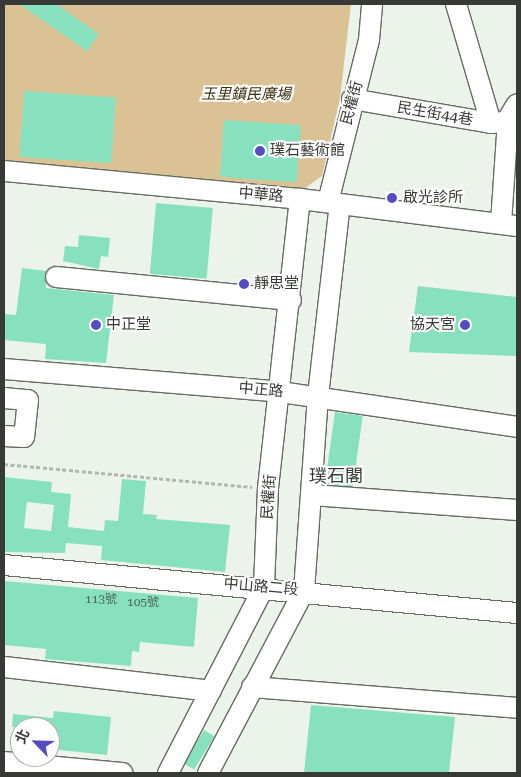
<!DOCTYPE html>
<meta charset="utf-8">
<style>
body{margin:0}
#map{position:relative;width:521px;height:777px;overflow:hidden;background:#ecf3eb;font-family:"Roboto Serif","Noto Sans TC",serif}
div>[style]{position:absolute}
.green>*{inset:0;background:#dbc295}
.building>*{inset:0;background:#87e1bf;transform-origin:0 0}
.path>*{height:3px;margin-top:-1.5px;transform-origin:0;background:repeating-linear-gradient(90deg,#b2b8b1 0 4px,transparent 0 6.5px)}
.roads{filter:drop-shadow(1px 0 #666c64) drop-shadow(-1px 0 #666c64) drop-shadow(0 1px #666c64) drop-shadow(0 -1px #666c64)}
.minor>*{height:20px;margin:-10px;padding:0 10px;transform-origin:10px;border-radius:10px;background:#fff}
.dots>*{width:14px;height:14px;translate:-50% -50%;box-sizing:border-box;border:2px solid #fff;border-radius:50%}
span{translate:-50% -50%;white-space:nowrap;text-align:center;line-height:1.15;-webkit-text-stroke:4px #fff;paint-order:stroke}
.number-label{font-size:12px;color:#4b6458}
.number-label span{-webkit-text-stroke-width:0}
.park-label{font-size:15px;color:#3d2d0d;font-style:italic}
.street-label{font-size:15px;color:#373a36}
.poi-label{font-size:15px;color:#373a36}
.left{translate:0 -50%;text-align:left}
.right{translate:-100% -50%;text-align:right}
.quarter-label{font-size:18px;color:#373a36}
.frame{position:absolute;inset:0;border:5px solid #373a36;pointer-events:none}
.north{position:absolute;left:10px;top:717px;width:50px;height:50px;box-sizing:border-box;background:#fff;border:1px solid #afb0af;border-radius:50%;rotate:294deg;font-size:14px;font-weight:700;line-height:20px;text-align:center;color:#373a36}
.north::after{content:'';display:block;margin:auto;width:18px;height:22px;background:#554cc4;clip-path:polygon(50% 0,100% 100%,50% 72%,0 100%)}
</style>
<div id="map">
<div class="green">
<i style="clip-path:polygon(4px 4px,351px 4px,340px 98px,322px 176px,301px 191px,4px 160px)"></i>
</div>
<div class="building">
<i style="clip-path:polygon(19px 4px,56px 4px,99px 34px,87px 51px)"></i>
<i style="left:24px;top:91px;width:92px;height:66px;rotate:4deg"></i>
<i style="left:224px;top:120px;width:77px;height:57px;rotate:4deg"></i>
<i style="left:156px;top:203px;width:57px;height:71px;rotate:5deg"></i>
<i style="clip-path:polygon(79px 235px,110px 238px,108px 257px,101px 256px,99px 269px,63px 261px,65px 246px,78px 247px)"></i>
<i style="clip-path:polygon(22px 268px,46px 271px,46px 288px,114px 295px,106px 363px,45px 359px,46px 344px,4px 340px,4px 314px,16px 315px)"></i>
<i style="clip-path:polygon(418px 286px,517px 297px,517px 356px,409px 352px)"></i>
<i style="left:335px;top:412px;width:28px;height:73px;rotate:8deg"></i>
<i style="clip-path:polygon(evenodd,4px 477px,52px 482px,51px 492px,71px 494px,68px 527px,104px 531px,105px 520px,118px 521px,122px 479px,146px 481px,143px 514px,157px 515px,156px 519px,230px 525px,225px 572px,101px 560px,102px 546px,66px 543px,65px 553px,4px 552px,4px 477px,27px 502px,54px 505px,51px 531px,24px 528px,27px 502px)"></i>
<i style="clip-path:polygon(4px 581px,198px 598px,194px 647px,140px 642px,139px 652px,132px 651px,131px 666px,45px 659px,46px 649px,4px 645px)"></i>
<i style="clip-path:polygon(311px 705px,455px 717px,449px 773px,304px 773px)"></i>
<i style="clip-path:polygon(54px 711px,111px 717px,107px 755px,50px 749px,50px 727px,12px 727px,13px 714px,53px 718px)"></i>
<i style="left:204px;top:730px;width:12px;height:39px;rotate:31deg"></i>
</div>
<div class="path">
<i style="left:4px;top:464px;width:249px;rotate:5.3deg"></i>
</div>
<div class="roads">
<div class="minor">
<i style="left:456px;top:4px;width:124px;rotate:73.6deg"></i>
<i style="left:352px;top:99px;width:141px;rotate:9.8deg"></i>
<i style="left:491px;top:123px;width:26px;rotate:-4deg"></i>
<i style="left:4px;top:171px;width:297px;rotate:5.4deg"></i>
<i style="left:300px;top:199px;width:219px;rotate:7.1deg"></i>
<i style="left:328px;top:202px;width:167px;rotate:-75.8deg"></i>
<i style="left:369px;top:40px;width:36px;rotate:-85deg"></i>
<i style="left:501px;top:223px;width:104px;rotate:-86.1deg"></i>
<i style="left:508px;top:119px;width:17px;rotate:-59deg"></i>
<i style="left:56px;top:277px;width:236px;rotate:5.6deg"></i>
<i style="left:4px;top:369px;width:278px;rotate:4.7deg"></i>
<i style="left:281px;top:392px;width:239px;rotate:8.4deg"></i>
<i style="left:4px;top:398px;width:24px;rotate:5deg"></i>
<i style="left:28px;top:400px;width:37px;rotate:96deg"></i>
<i style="left:24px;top:437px;width:20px;rotate:-177deg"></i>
<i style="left:312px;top:495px;width:206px;rotate:4.2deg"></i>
<i style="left:4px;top:565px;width:515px;rotate:5.35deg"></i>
<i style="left:4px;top:667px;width:208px;rotate:6.6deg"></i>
<i style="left:252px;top:687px;width:266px;rotate:4.5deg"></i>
<i style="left:4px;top:762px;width:119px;rotate:5.3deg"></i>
<i style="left:168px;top:773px;width:209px;rotate:-62.7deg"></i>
<i style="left:264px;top:587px;width:99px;rotate:-87.7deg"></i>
<i style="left:268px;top:488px;width:291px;rotate:-83.7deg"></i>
<i style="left:208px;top:773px;width:206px;rotate:-62.2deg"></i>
<i style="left:304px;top:591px;width:196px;rotate:-85.9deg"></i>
<i style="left:318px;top:396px;width:193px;rotate:-83.5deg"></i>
</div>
</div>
<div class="dots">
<i style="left:260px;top:151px;background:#554cc4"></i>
<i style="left:392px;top:198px;background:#554cc4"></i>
<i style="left:244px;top:284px;background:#554cc4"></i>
<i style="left:96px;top:325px;background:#554cc4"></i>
<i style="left:465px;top:325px;background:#554cc4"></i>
</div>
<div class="number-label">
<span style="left:101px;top:600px">113號</span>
<span style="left:143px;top:603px">105號</span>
</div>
<div class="park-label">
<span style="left:246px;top:95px">玉里鎮民廣場</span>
</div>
<div class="street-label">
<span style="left:352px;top:103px;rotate:-75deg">民權街</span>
<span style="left:435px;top:114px;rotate:10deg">民生街44巷</span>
<span style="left:261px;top:195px;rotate:5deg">中華路</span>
<span style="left:261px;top:390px;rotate:5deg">中正路</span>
<span style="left:269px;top:497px;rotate:-86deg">民權街</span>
<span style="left:261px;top:587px;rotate:5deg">中山路二段</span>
</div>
<div class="poi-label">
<span class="left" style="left:270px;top:151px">璞石藝術館</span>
<span class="left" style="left:403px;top:198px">啟光診所</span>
<span class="left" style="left:254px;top:284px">靜思堂</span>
<span class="left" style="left:106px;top:325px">中正堂</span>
<span class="right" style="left:455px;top:325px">協天宮</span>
</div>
<div class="quarter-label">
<span style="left:336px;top:476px">璞石閣</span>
</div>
<div class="frame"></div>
<div class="north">北</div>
</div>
